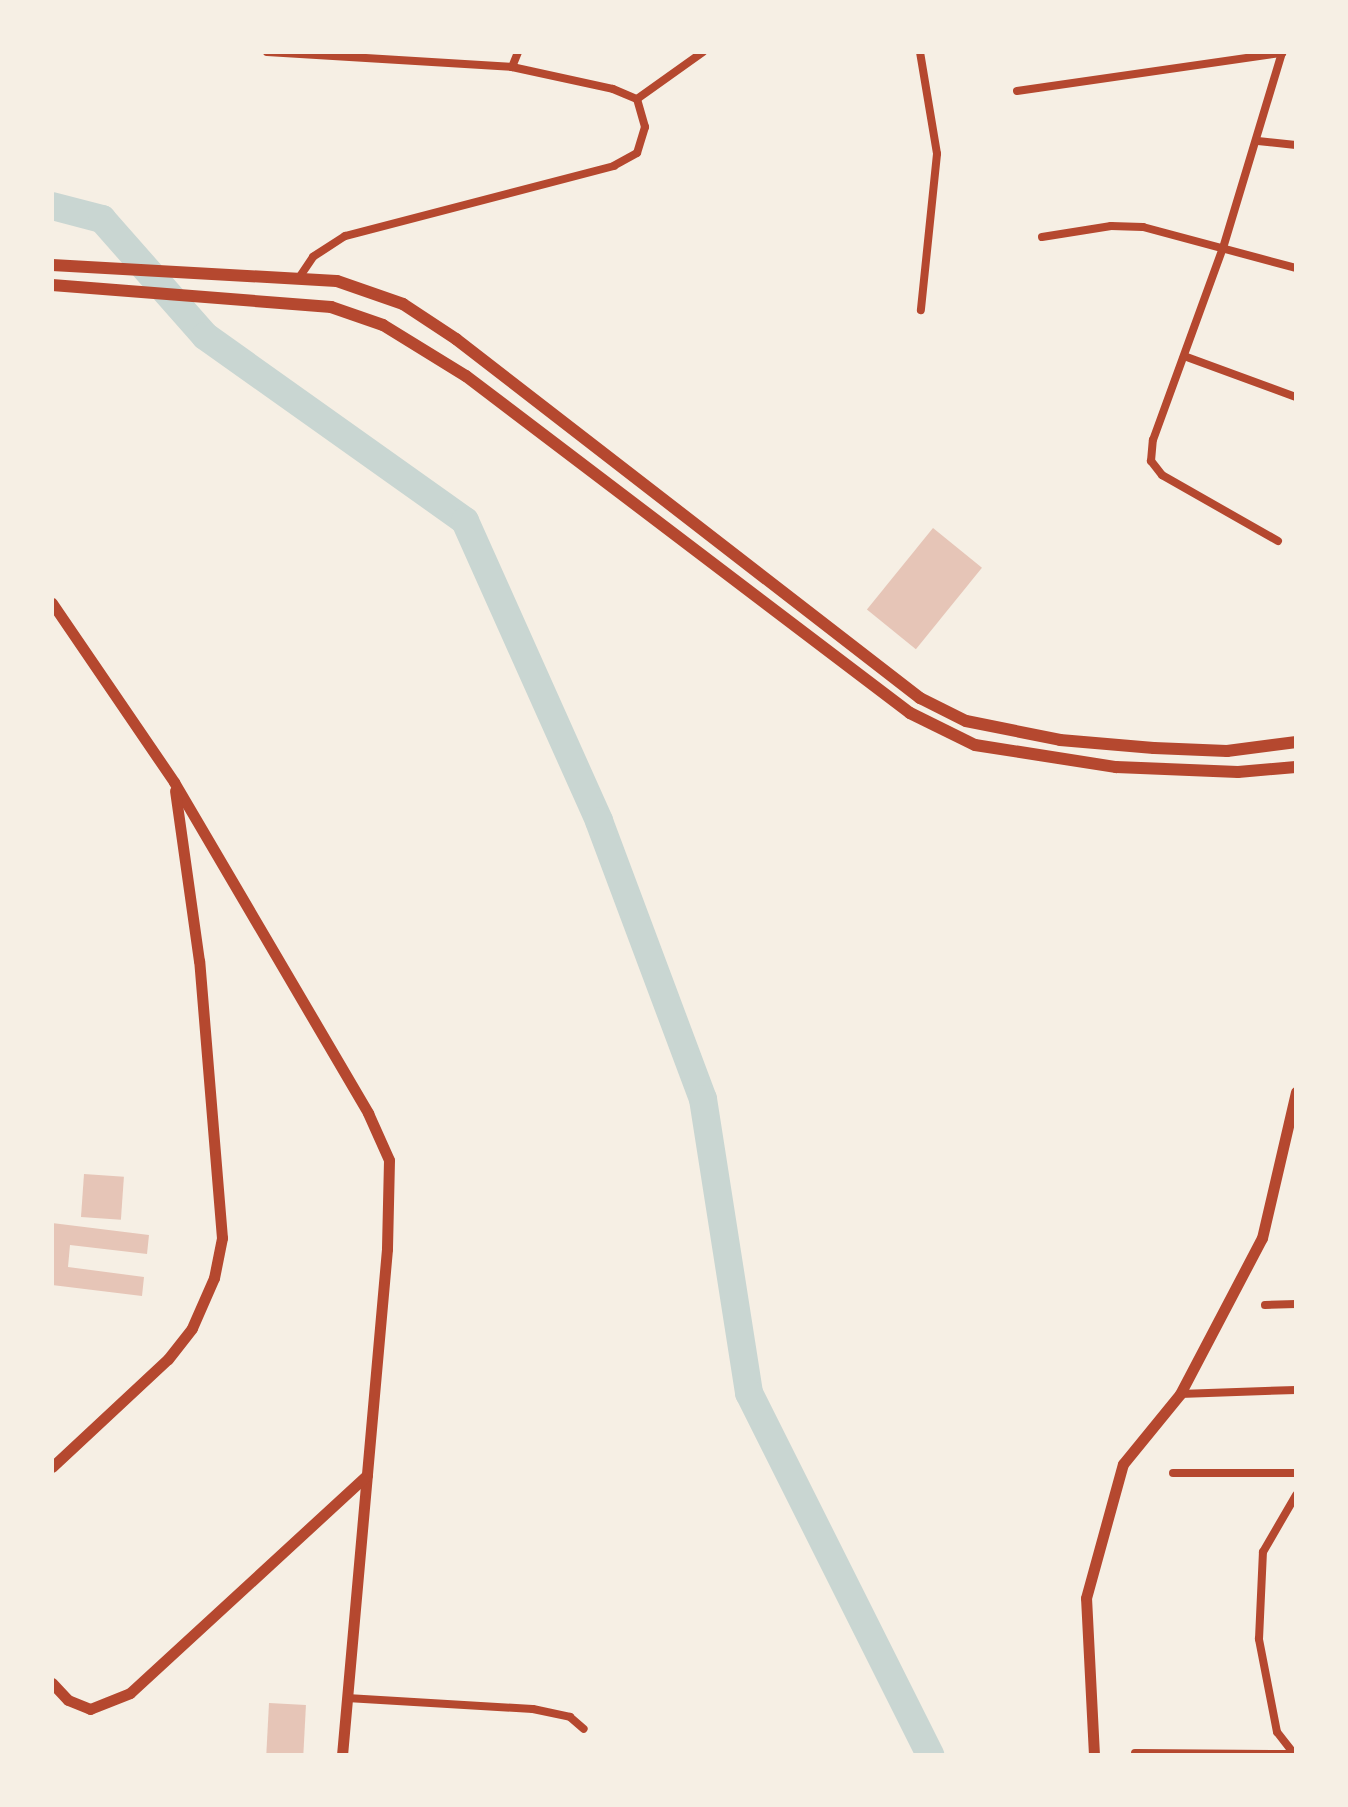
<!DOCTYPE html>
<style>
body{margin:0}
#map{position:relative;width:1348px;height:1807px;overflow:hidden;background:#f6efe4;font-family:"Libre Baskerville",serif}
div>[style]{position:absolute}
.river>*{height:28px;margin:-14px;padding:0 14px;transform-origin:14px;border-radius:14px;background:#c9d6d2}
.building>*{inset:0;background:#e6c5b7;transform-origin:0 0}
.minor>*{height:8px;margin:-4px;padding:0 4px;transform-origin:4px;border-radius:4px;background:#b5482f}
.tertiary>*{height:11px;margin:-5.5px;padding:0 5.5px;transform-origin:5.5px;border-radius:5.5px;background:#b5482f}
.secondary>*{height:12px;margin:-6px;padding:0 6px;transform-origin:6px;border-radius:6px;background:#b5482f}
span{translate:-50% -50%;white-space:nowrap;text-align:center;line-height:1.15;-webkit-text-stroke:8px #f6efe4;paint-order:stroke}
.frame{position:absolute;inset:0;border:54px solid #f6efe4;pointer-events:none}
</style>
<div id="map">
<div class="river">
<i style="left:52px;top:206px;width:52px;rotate:14.6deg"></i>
<i style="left:102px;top:219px;width:156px;rotate:48.6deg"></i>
<i style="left:205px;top:336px;width:319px;rotate:35.4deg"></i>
<i style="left:465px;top:521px;width:329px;rotate:65.9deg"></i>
<i style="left:599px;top:821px;width:297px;rotate:69.5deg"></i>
<i style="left:703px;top:1099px;width:298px;rotate:81.1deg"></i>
<i style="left:749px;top:1393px;width:405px;rotate:63.4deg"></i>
</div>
<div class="building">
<i style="left:933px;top:528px;width:63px;height:105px;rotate:39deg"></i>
<i style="left:84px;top:1174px;width:40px;height:43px;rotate:4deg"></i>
<i style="clip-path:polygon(52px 1223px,149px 1235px,147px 1254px,70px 1245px,68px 1267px,144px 1277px,142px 1296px,52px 1285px)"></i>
<i style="left:269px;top:1703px;width:37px;height:52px;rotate:3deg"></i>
</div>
<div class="minor">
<i style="left:267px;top:52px;width:245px;rotate:3.5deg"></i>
<i style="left:512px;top:67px;width:103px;rotate:12.3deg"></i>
<i style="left:613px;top:89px;width:26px;rotate:23deg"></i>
<i style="left:637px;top:99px;width:29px;rotate:74deg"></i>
<i style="left:645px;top:127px;width:27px;rotate:107deg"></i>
<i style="left:637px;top:153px;width:26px;rotate:151deg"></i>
<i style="left:614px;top:166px;width:278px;rotate:165.4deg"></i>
<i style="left:345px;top:236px;width:38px;rotate:147deg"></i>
<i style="left:313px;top:257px;width:27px;rotate:124deg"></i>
<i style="left:920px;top:52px;width:103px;rotate:80.5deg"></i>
<i style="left:937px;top:154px;width:157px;rotate:95.9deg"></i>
<i style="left:512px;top:67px;width:16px;rotate:-68deg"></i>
<i style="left:1017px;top:91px;width:268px;rotate:-8.2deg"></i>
<i style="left:637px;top:99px;width:81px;rotate:-35.5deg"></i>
<i style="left:1258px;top:141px;width:38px;rotate:6deg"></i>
<i style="left:1042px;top:237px;width:70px;rotate:-9.1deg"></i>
<i style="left:1111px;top:226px;width:32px;rotate:2deg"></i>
<i style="left:1143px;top:227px;width:158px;rotate:15deg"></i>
<i style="left:1184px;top:356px;width:119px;rotate:20.1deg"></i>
<i style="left:1278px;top:541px;width:133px;rotate:-150.4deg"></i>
<i style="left:1162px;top:475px;width:18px;rotate:-128deg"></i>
<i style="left:1151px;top:461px;width:21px;rotate:-85deg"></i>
<i style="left:1153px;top:440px;width:204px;rotate:-70deg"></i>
<i style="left:1223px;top:248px;width:205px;rotate:-73.2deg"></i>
<i style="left:1265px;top:1305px;width:31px;rotate:-2deg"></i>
<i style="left:1180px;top:1394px;width:116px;rotate:-2deg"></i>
<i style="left:1173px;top:1473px;width:123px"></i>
<i style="left:347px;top:1698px;width:186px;rotate:3.4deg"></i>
<i style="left:533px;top:1709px;width:38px;rotate:12deg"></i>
<i style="left:570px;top:1717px;width:18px;rotate:41deg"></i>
<i style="left:1135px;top:1753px;width:160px;rotate:0.4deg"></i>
<i style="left:1295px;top:1755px;width:29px;rotate:-128deg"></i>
<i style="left:1277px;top:1732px;width:95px;rotate:-101deg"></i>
<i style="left:1259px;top:1639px;width:87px;rotate:-87.4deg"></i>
<i style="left:1263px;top:1552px;width:66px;rotate:-59.9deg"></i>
</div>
<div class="tertiary">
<i style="left:52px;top:603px;width:217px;rotate:55.7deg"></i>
<i style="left:174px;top:782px;width:384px;rotate:59.6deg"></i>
<i style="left:368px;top:1113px;width:51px;rotate:65.9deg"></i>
<i style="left:389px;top:1160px;width:89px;rotate:91.3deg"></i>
<i style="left:387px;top:1249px;width:508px;rotate:95.08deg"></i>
<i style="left:52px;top:1467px;width:158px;rotate:-43deg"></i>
<i style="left:168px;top:1359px;width:39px;rotate:-52deg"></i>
<i style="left:192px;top:1328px;width:55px;rotate:-66.3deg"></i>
<i style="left:214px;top:1278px;width:41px;rotate:-78.7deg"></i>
<i style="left:222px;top:1238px;width:278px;rotate:-94.7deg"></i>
<i style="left:199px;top:961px;width:172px;rotate:-98deg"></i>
<i style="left:52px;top:1683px;width:23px;rotate:47deg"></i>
<i style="left:68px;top:1700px;width:24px;rotate:22deg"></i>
<i style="left:90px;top:1709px;width:43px;rotate:-21.8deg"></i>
<i style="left:130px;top:1693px;width:322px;rotate:-42.6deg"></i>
<i style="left:1094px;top:1755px;width:157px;rotate:-92.9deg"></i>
<i style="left:1086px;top:1598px;width:139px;rotate:-74.6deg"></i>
<i style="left:1123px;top:1464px;width:90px;rotate:-50.8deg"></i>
<i style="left:1180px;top:1394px;width:176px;rotate:-62.3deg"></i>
<i style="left:1262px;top:1238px;width:150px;rotate:-76.9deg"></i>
</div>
<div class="secondary">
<i style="left:52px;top:265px;width:285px;rotate:3.2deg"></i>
<i style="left:337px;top:281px;width:70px;rotate:19.2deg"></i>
<i style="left:403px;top:304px;width:64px;rotate:33.4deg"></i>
<i style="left:456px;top:339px;width:587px;rotate:37.73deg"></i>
<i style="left:920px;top:698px;width:51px;rotate:26.6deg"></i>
<i style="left:966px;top:721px;width:96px;rotate:11.4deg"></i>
<i style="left:1060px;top:740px;width:94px;rotate:4.9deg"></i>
<i style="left:1154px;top:748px;width:73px;rotate:2.4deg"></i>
<i style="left:1227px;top:751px;width:70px;rotate:-7.4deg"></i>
<i style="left:52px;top:285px;width:280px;rotate:4.5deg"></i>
<i style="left:331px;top:307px;width:55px;rotate:19.1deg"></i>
<i style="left:383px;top:325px;width:97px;rotate:31.6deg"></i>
<i style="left:466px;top:376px;width:557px;rotate:37.2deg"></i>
<i style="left:910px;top:713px;width:72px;rotate:26.2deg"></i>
<i style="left:975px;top:745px;width:143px;rotate:8.9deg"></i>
<i style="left:1116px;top:767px;width:122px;rotate:2.3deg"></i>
<i style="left:1238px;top:772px;width:58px;rotate:-4.9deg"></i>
</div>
<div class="frame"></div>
</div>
